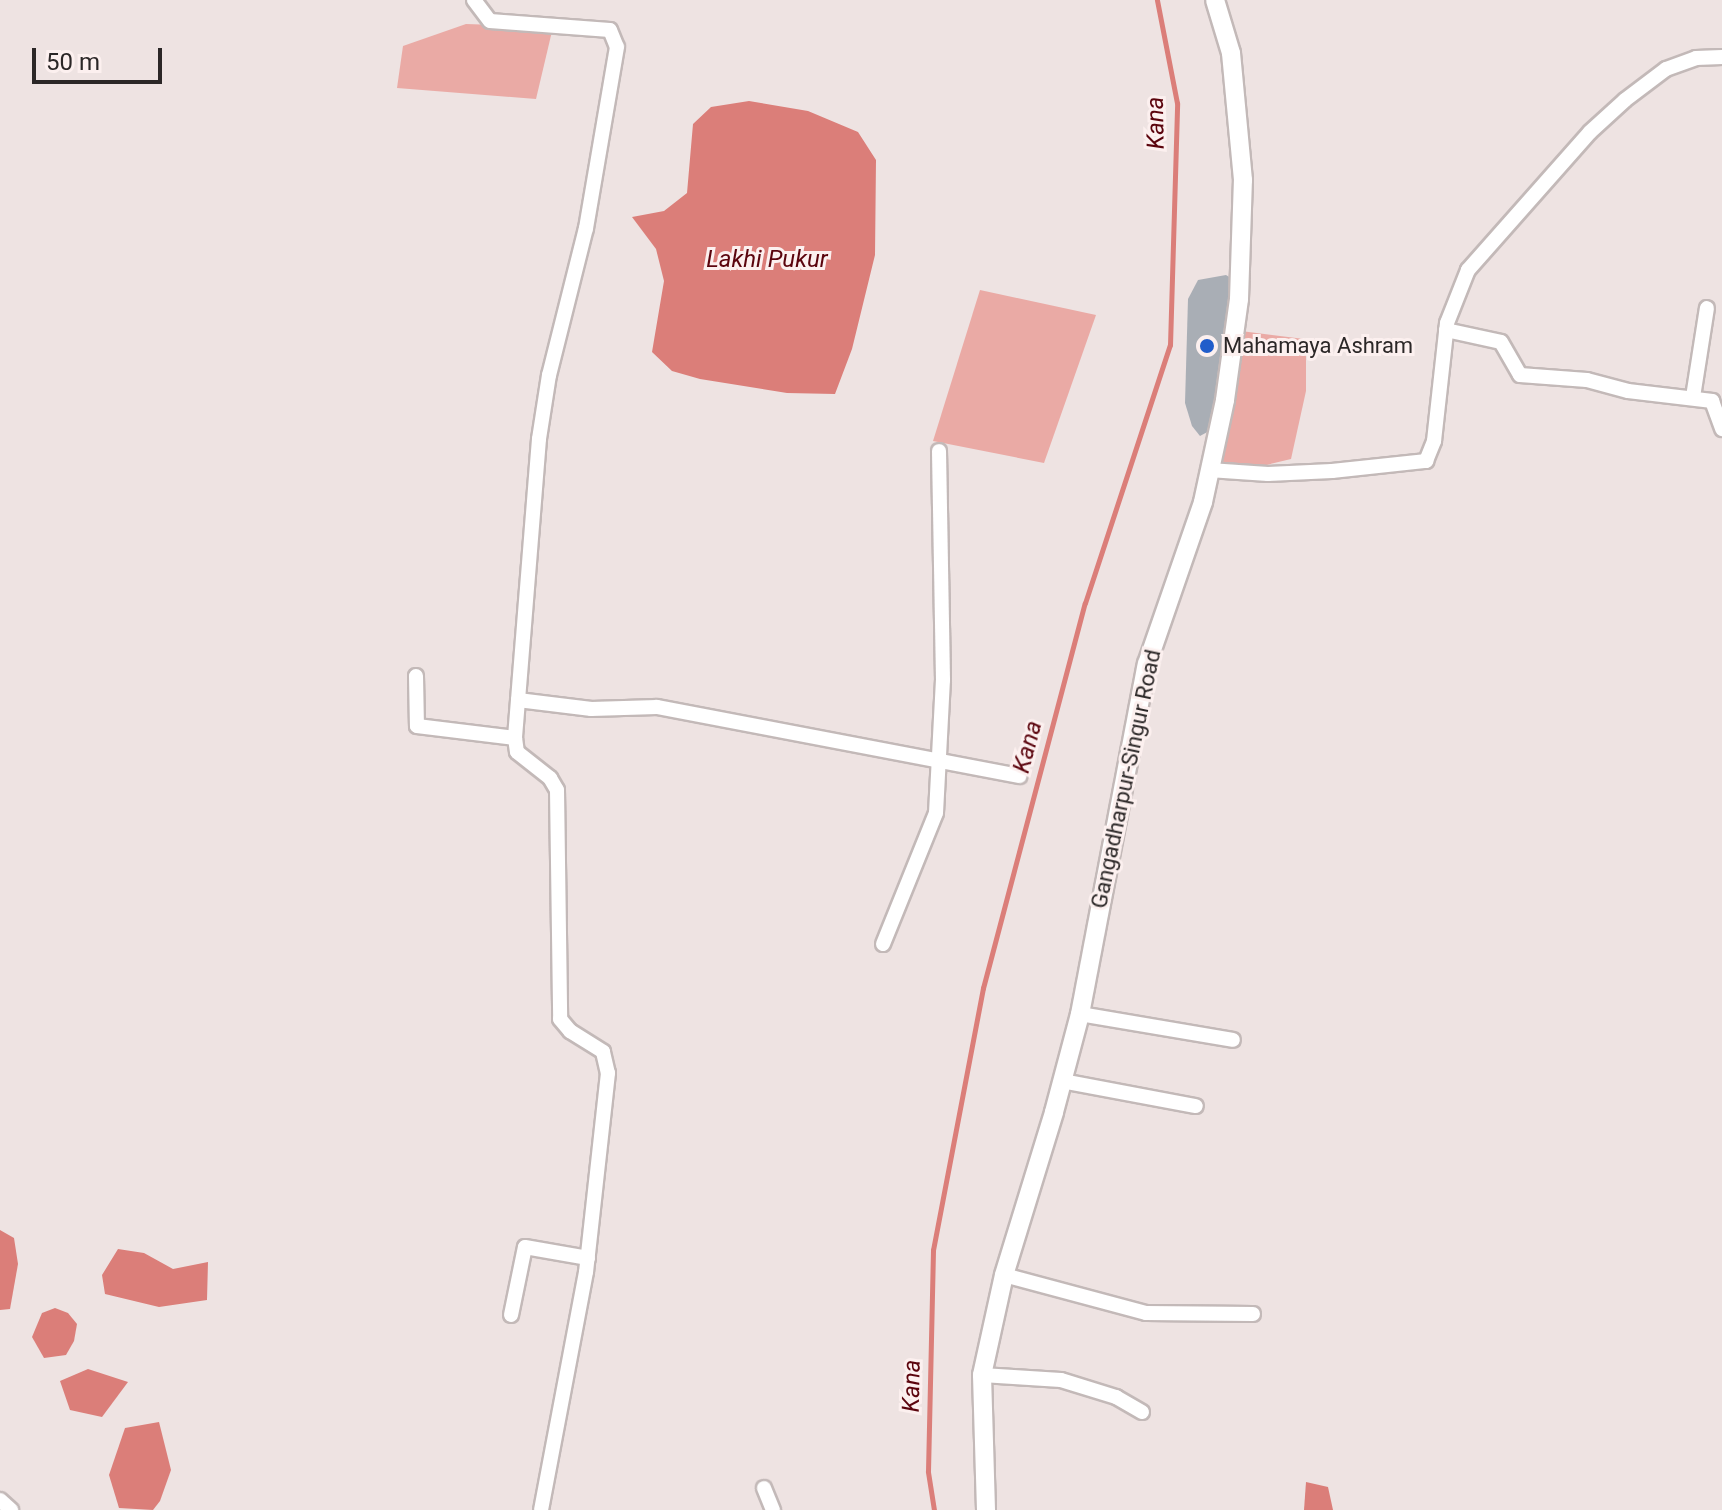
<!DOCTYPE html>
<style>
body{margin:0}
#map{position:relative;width:1722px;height:1510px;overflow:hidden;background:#eee3e2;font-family:Roboto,sans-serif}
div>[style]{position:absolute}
.green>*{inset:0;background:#eaaaa5}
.water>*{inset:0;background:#db7e79}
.stream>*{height:5px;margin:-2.5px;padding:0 2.5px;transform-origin:2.5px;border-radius:2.5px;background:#db7e79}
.building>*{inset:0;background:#a9aeb5}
.roads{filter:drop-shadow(2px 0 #c3b9b8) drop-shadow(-2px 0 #c3b9b8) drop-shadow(0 2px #c3b9b8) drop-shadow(0 -2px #c3b9b8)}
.minor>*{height:14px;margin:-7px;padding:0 7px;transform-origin:7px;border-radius:7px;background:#fff}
.tertiary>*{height:18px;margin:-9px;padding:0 9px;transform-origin:9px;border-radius:9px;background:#fff}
.dots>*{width:22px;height:22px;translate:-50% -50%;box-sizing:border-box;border:4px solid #fcf0ef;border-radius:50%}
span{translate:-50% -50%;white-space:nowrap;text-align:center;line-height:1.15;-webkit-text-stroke:6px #fcf0ef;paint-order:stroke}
.poi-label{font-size:22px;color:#2b2727}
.left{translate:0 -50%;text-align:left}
.street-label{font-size:22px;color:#2b2727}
.water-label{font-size:24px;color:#5b040d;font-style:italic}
.scale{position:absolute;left:32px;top:48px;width:130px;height:36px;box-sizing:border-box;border:4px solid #2b2727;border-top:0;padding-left:10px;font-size:24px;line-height:28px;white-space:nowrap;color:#2b2727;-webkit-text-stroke:6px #fcf0ef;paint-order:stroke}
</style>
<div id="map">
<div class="green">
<i style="clip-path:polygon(466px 24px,553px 27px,536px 99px,397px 88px,403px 46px)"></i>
<i style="clip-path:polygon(980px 290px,1096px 315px,1044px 463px,933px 441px)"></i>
<i style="clip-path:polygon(1241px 331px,1304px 339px,1306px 357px,1306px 391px,1291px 459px,1250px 469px,1216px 464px)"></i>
</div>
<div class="water">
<i style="clip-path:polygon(749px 101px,808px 111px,858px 132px,876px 160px,875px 255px,852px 349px,835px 394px,787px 393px,700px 379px,672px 371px,652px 352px,664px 281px,656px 249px,632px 217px,664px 211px,687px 193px,693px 124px,711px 107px)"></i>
<i style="clip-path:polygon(0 1230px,14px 1238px,18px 1264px,10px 1309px,0 1310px)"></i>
<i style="clip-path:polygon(118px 1249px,144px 1253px,173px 1269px,208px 1262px,207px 1300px,159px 1307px,105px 1294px,102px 1275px)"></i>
<i style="clip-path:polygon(55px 1308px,68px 1313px,77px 1324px,74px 1341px,66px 1355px,44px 1358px,32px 1337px,42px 1313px)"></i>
<i style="clip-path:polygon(88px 1369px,128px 1382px,102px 1417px,70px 1410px,60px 1381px)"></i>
<i style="clip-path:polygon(159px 1422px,171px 1470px,160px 1501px,153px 1510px,119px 1508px,109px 1475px,125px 1428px)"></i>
<i style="clip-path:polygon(1306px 1482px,1328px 1487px,1333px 1510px,1304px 1510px)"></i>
</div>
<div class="stream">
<i style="left:934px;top:1510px;width:39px;rotate:-99deg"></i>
<i style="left:928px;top:1471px;width:221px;rotate:-88.7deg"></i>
<i style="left:933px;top:1250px;width:267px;rotate:-79.2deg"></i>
<i style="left:983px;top:988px;width:398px;rotate:-75.2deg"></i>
<i style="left:1085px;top:603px;width:272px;rotate:-71.8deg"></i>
<i style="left:1170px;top:345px;width:242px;rotate:-88.3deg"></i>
<i style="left:1177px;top:103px;width:105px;rotate:-101deg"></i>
</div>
<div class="building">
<i style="clip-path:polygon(1226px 275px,1234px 280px,1236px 298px,1211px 430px,1200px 436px,1192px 426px,1185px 403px,1188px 299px,1198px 280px)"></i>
</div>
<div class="roads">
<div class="minor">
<i style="left:474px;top:0;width:26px;rotate:53deg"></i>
<i style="left:490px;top:21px;width:120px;rotate:4.3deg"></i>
<i style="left:610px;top:30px;width:18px;rotate:68deg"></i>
<i style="left:617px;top:47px;width:184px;rotate:99.7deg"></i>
<i style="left:586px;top:228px;width:152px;rotate:104.1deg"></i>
<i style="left:549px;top:375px;width:65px;rotate:98.9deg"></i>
<i style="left:539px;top:439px;width:300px;rotate:94.6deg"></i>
<i style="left:515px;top:738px;width:14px;rotate:82deg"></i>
<i style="left:517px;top:752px;width:42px;rotate:38.2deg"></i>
<i style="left:550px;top:778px;width:14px;rotate:60deg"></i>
<i style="left:557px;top:790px;width:229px;rotate:89.2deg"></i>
<i style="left:560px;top:1019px;width:16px;rotate:50deg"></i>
<i style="left:570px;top:1031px;width:39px;rotate:32deg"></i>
<i style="left:603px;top:1052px;width:22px;rotate:77deg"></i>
<i style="left:608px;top:1073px;width:200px;rotate:96.3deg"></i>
<i style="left:586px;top:1272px;width:242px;rotate:100.7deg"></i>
<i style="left:1446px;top:330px;width:56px;rotate:12.3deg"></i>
<i style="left:1501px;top:342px;width:38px;rotate:60deg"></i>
<i style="left:1520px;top:375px;width:67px;rotate:4.3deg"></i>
<i style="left:1587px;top:380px;width:42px;rotate:15deg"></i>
<i style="left:1628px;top:391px;width:85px;rotate:6.8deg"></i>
<i style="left:1712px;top:401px;width:30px;rotate:70deg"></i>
<i style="left:1693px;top:397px;width:90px;rotate:-81.1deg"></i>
<i style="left:1209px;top:470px;width:59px;rotate:3.9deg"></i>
<i style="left:1268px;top:474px;width:64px;rotate:-2.7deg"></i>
<i style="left:1332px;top:471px;width:95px;rotate:-6.1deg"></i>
<i style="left:1426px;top:461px;width:22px;rotate:-68deg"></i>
<i style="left:1434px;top:441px;width:119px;rotate:-83.7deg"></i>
<i style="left:1447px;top:323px;width:57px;rotate:-68.4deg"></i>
<i style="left:1468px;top:270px;width:184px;rotate:-48.5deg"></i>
<i style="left:1590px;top:132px;width:47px;rotate:-42.4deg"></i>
<i style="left:1625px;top:100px;width:51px;rotate:-37.1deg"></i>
<i style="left:1666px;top:69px;width:32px;rotate:-20deg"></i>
<i style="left:1696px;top:58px;width:26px;rotate:-2deg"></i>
<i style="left:416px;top:676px;width:50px;rotate:88.9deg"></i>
<i style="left:417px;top:726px;width:99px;rotate:7deg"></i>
<i style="left:518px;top:700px;width:74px;rotate:7deg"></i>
<i style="left:591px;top:709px;width:66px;rotate:-1.7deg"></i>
<i style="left:657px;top:707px;width:369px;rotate:10.8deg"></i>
<i style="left:883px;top:944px;width:141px;rotate:-68deg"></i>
<i style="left:936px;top:813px;width:133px;rotate:-87deg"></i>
<i style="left:943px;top:680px;width:229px;rotate:-91deg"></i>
<i style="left:1080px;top:1014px;width:155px;rotate:9.6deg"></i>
<i style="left:1062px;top:1081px;width:136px;rotate:10.6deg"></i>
<i style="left:1004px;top:1275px;width:147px;rotate:15deg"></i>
<i style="left:1146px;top:1313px;width:107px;rotate:0.5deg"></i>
<i style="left:511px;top:1315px;width:69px;rotate:-78.4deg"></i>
<i style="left:525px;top:1247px;width:64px;rotate:9.9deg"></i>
<i style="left:982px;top:1375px;width:79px;rotate:3.6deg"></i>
<i style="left:1061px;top:1380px;width:58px;rotate:17.2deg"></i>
<i style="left:1116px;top:1397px;width:30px;rotate:30deg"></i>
<i style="left:764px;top:1488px;width:24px;rotate:68deg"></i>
<i style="left:0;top:1500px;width:15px;rotate:42deg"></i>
</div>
<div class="tertiary">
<i style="left:986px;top:1510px;width:135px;rotate:-91.7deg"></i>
<i style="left:982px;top:1375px;width:102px;rotate:-77.6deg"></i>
<i style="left:1004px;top:1275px;width:170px;rotate:-72.9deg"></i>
<i style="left:1054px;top:1112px;width:101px;rotate:-75.1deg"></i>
<i style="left:1080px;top:1014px;width:356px;rotate:-79.2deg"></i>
<i style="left:1147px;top:664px;width:171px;rotate:-70.9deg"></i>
<i style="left:1203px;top:502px;width:104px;rotate:-77.8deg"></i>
<i style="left:1225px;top:400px;width:102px;rotate:-82.1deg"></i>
<i style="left:1239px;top:299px;width:119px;rotate:-88.1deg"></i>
<i style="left:1243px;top:180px;width:128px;rotate:-95.4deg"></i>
<i style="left:1231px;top:53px;width:55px;rotate:-106.8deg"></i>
</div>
</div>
<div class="dots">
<i style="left:1207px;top:346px;background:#215dca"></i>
</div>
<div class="poi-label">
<span class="left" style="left:1223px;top:346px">Mahamaya Ashram</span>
</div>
<div class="street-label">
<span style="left:1126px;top:779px;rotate:-78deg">Gangadharpur-Singur Road</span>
</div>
<div class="water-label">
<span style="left:1156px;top:123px;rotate:-91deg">Kana</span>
<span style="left:767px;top:260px">Lakhi Pukur</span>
<span style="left:1028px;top:747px;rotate:-75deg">Kana</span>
<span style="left:912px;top:1386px;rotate:-89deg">Kana</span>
</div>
<div class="scale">50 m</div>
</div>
